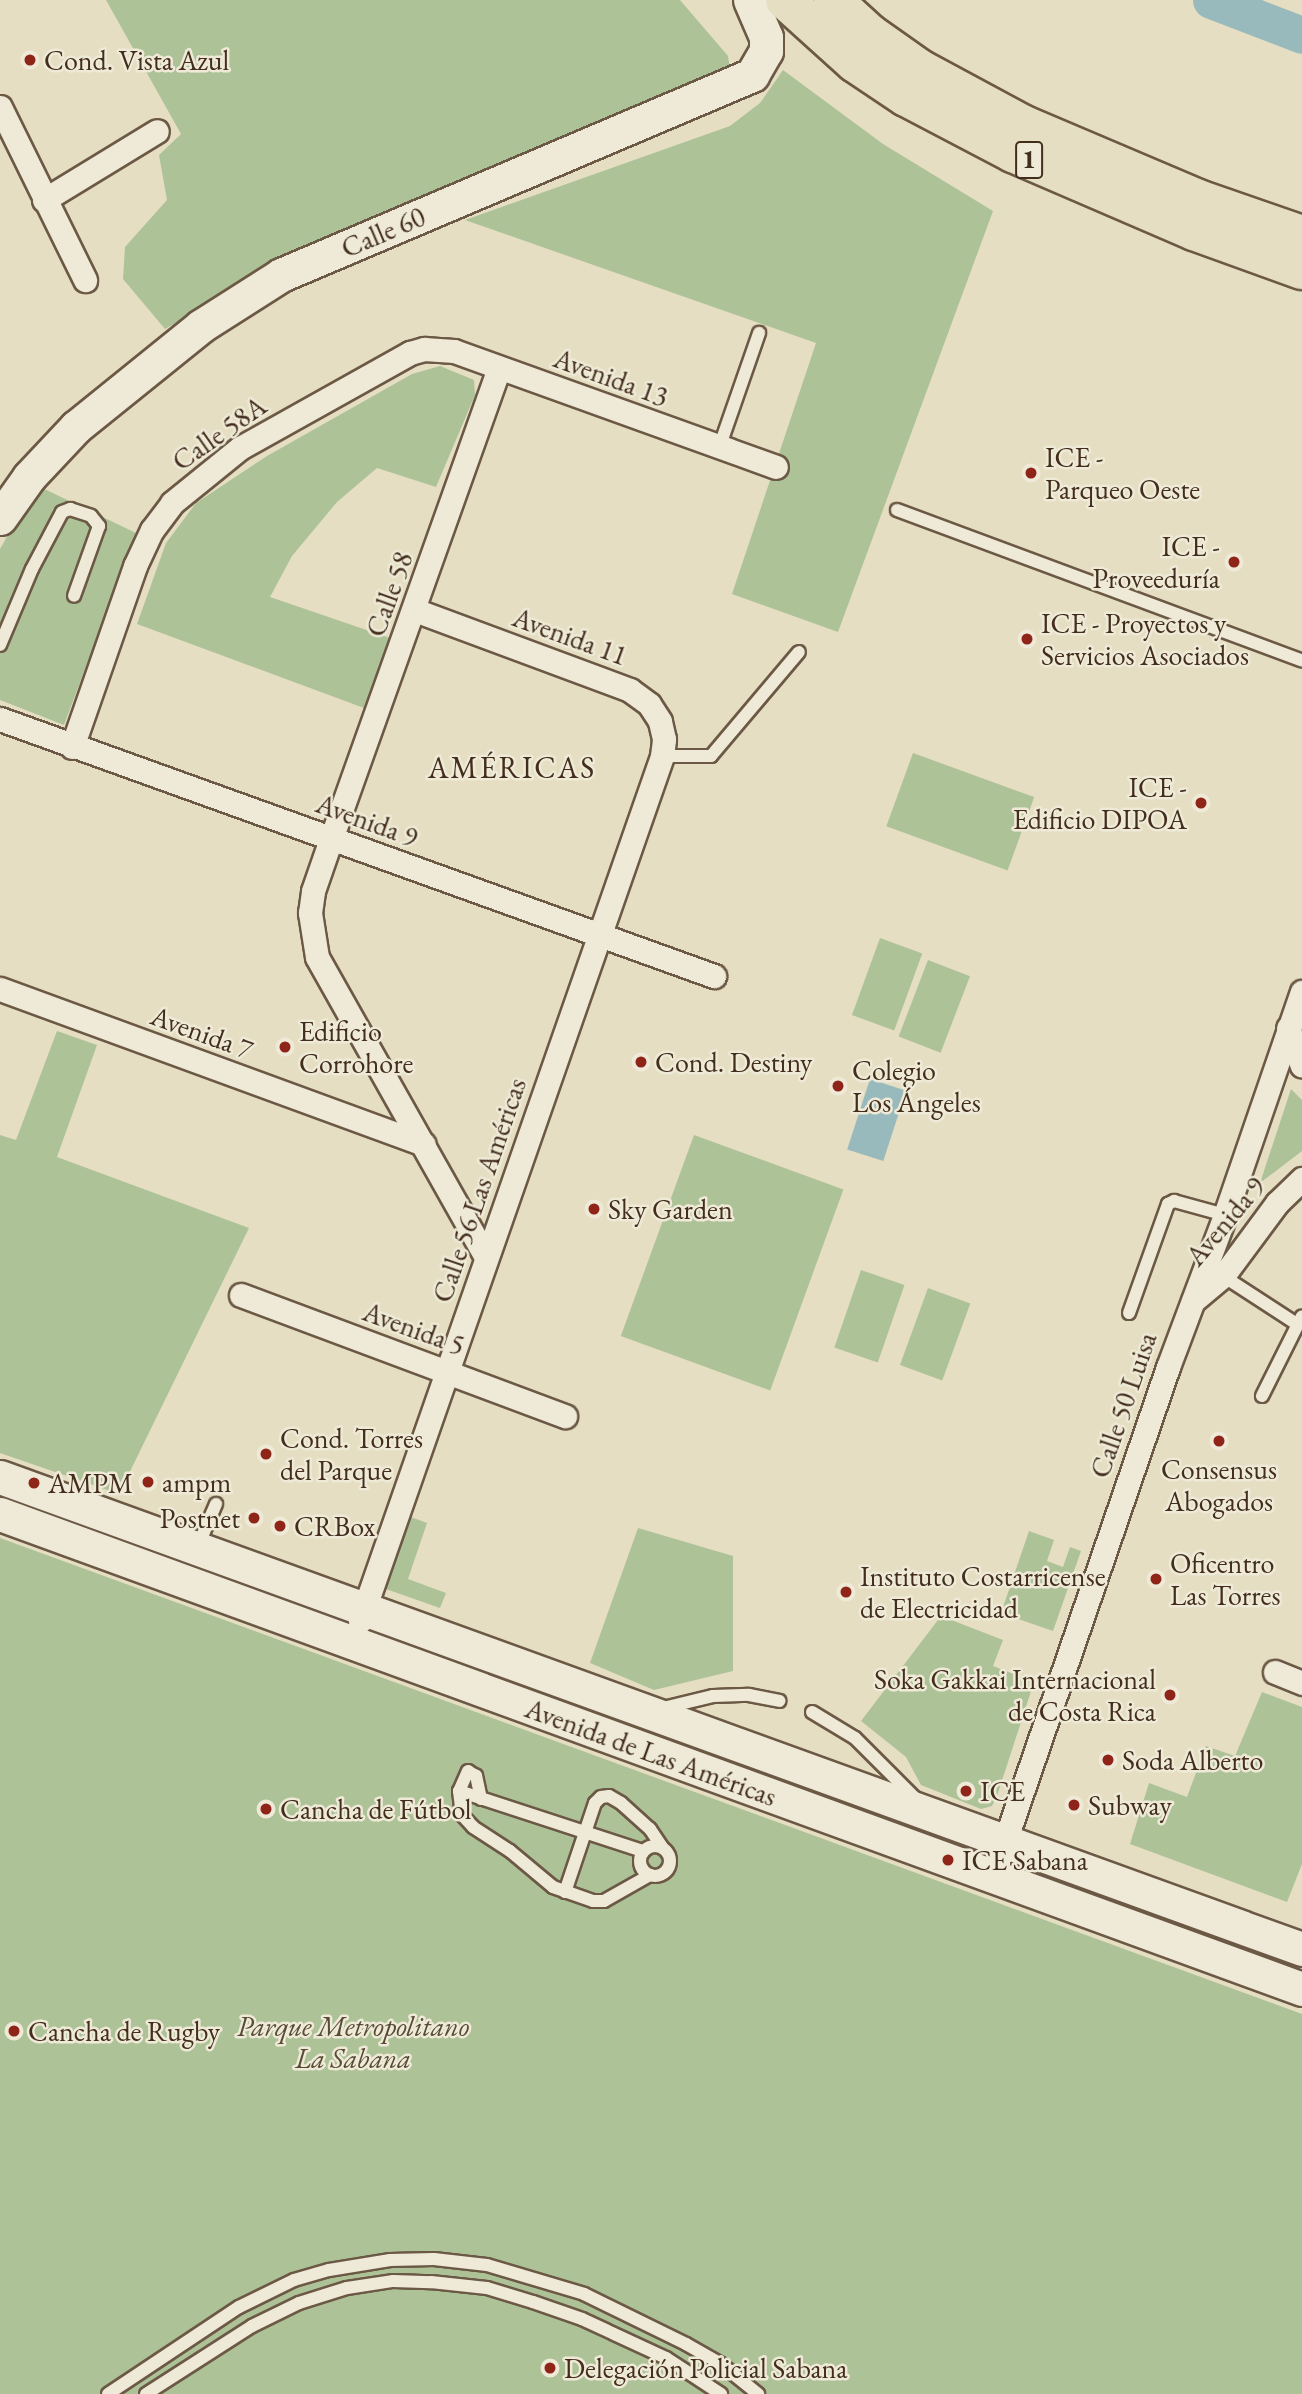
<!DOCTYPE html>
<meta charset="utf-8">
<style>
body{margin:0}
#map{position:relative;width:1302px;height:2394px;overflow:hidden;background:#e5dec2;font-family:"EB Garamond",serif}
div>[style]{position:absolute}
.green>*{inset:0;background:#aec298;transform-origin:0 0}
.water>*{inset:0;background:#99babc;transform-origin:0 0}
.river>*{height:37px;margin:-18.5px;padding:0 18.5px;transform-origin:18.5px;border-radius:18.5px;background:#99babc}
.roads{filter:drop-shadow(2px 0 #6c5945) drop-shadow(-2px 0 #6c5945) drop-shadow(0 2px #6c5945) drop-shadow(0 -2px #6c5945)}
.lane>*{height:12px;margin:-6px;padding:0 6px;transform-origin:6px;border-radius:6px;background:#eeead7}
.lane>.ring{margin:-6px;padding:0;box-sizing:content-box;background:none;border:12px solid #eeead7;border-radius:50%}
.street>*{height:23px;margin:-11.5px;padding:0 11.5px;transform-origin:11.5px;border-radius:11.5px;background:#eeead7}
.secondary>*{height:33px;margin:-16.5px;padding:0 16.5px;transform-origin:16.5px;border-radius:16.5px;background:#eeead7}
.highway>*{height:38px;margin:-19px;padding:0 19px;transform-origin:19px;border-radius:19px;background:#e5dec2}
.dots>*{width:19px;height:19px;translate:-50% -50%;box-sizing:border-box;border:4px solid #eeead7;border-radius:50%}
span{translate:-50% -50%;white-space:nowrap;text-align:center;line-height:1.15;-webkit-text-stroke:5px #eeead7;paint-order:stroke}
.shield-label span{padding:2px 5px;background:#eeead7;border:2px solid;border-radius:5px;-webkit-text-stroke-width:0}
.shield-label{font-size:26px;color:#432d1b;font-weight:700}
.poi-label{font-size:28px;color:#432d1b}
.left{translate:0 -50%;text-align:left}
.right{translate:-100% -50%;text-align:right}
.street-label{font-size:28px;color:#432d1b}
.park-label{font-size:28px;color:#584b34;font-style:italic}
.neighbourhood-label{font-size:30px;color:#432d1b;letter-spacing:2px}
</style>
<div id="map">
<div class="green">
<i style="clip-path:polygon(106px 0,680px 0,728px 56px,731px 76px,283px 262px,165px 329px,123px 279px,125px 247px,167px 200px,159px 155px,181px 134px)"></i>
<i style="clip-path:polygon(783px 70px,883px 144px,993px 211px,838px 632px,732px 594px,816px 343px,465px 220px,730px 126px,760px 103px)"></i>
<i style="clip-path:polygon(440px 366px,474px 380px,475px 395px,436px 487px,377px 468px,337px 502px,292px 556px,270px 597px,390px 638px,364px 708px,137px 624px,166px 543px,196px 503px,267px 456px,412px 374px)"></i>
<i style="clip-path:polygon(36px 485px,136px 533px,64px 725px,0 700px,0 549px)"></i>
<i style="left:913px;top:753px;width:129px;height:78px;rotate:20deg"></i>
<i style="left:880px;top:938px;width:45px;height:82px;rotate:20deg"></i>
<i style="left:928px;top:960px;width:45px;height:82px;rotate:21deg"></i>
<i style="clip-path:polygon(57px 1031px,97px 1045px,57px 1157px,249px 1228px,119px 1494px,0 1453px,0 1135px,16px 1140px)"></i>
<i style="clip-path:polygon(1291px 1089px,1302px 1100px,1302px 1151px,1260px 1183px)"></i>
<i style="left:694px;top:1135px;width:159px;height:214px;rotate:20deg"></i>
<i style="left:861px;top:1270px;width:46px;height:82px;rotate:19deg"></i>
<i style="left:928px;top:1288px;width:45px;height:82px;rotate:20deg"></i>
<i style="clip-path:polygon(408px 1516px,427px 1523px,408px 1579px,446px 1593px,440px 1608px,383px 1588px)"></i>
<i style="clip-path:polygon(638px 1528px,733px 1556px,733px 1671px,654px 1690px,590px 1663px)"></i>
<i style="clip-path:polygon(1029px 1531px,1054px 1540px,1047px 1561px,1063px 1567px,1070px 1547px,1081px 1551px,1053px 1631px,1001px 1613px)"></i>
<i style="clip-path:polygon(0 1538px,1302px 2014px,1302px 2394px,0 2394px)"></i>
<i style="clip-path:polygon(941px 1616px,1003px 1640px,993px 1666px,1034px 1682px,997px 1796px,992px 1806px,981px 1809px,921px 1785px,906px 1757px,861px 1721px)"></i>
<i style="clip-path:polygon(1262px 1692px,1302px 1707px,1302px 1864px,1287px 1902px,1130px 1844px,1149px 1783px,1187px 1797px,1206px 1746px,1235px 1756px)"></i>
</div>
<div class="water">
<i style="left:870px;top:1079px;width:38px;height:74px;rotate:18deg"></i>
</div>
<div class="river">
<i style="left:1211px;top:0;width:97px;rotate:21deg"></i>
</div>
<div class="roads">
<div class="lane">
<i style="left:719px;top:448px;width:122px;rotate:-70.8deg"></i>
<i style="left:897px;top:510px;width:432px;rotate:20.4deg"></i>
<i style="left:0;top:645px;width:82px;rotate:-67.2deg"></i>
<i style="left:32px;top:569px;width:64px;rotate:-62.2deg"></i>
<i style="left:62px;top:512px;width:9px;rotate:-21deg"></i>
<i style="left:70px;top:509px;width:22px;rotate:18deg"></i>
<i style="left:91px;top:516px;width:13px;rotate:51deg"></i>
<i style="left:99px;top:526px;width:74px;rotate:109.7deg"></i>
<i style="left:662px;top:756px;width:49px"></i>
<i style="left:711px;top:756px;width:136px;rotate:-49.8deg"></i>
<i style="left:1223px;top:1276px;width:88px;rotate:33deg"></i>
<i style="left:1129px;top:1313px;width:116px;rotate:-70.3deg"></i>
<i style="left:1168px;top:1204px;width:7px;rotate:-27deg"></i>
<i style="left:1174px;top:1201px;width:53px;rotate:15.4deg"></i>
<i style="left:1262px;top:1396px;width:89px;rotate:-63.4deg"></i>
<i style="left:197px;top:1548px;width:48px;rotate:-66.6deg"></i>
<i style="left:659px;top:1709px;width:56px;rotate:-13.5deg"></i>
<i style="left:713px;top:1696px;width:36px;rotate:-2deg"></i>
<i style="left:749px;top:1695px;width:31px;rotate:11deg"></i>
<i style="left:812px;top:1712px;width:50px;rotate:31.2deg"></i>
<i style="left:855px;top:1738px;width:88px;rotate:45deg"></i>
<i style="left:459px;top:1791px;width:194px;rotate:18.1deg"></i>
<i style="left:481px;top:1799px;width:24px;rotate:-102deg"></i>
<i style="left:476px;top:1776px;width:9px;rotate:-148deg"></i>
<i style="left:468px;top:1771px;width:22px;rotate:114deg"></i>
<i style="left:459px;top:1791px;width:24px;rotate:83deg"></i>
<i style="left:462px;top:1815px;width:16px;rotate:47deg"></i>
<i style="left:473px;top:1827px;width:44px;rotate:33deg"></i>
<i style="left:510px;top:1851px;width:56px;rotate:39.9deg"></i>
<i style="left:553px;top:1887px;width:42px;rotate:19.3deg"></i>
<i style="left:593px;top:1901px;width:11px"></i>
<i style="left:604px;top:1901px;width:53px;rotate:-29.5deg"></i>
<i class="ring" style="left:640px;top:1846px;width:18px;height:18px"></i>
<i style="left:565px;top:1892px;width:94px;rotate:-71.4deg"></i>
<i style="left:595px;top:1803px;width:8px;rotate:-45deg"></i>
<i style="left:601px;top:1797px;width:8px;rotate:-7deg"></i>
<i style="left:609px;top:1796px;width:14px;rotate:30deg"></i>
<i style="left:621px;top:1803px;width:39px;rotate:42deg"></i>
<i style="left:650px;top:1829px;width:22px;rotate:56deg"></i>
<i style="left:108px;top:2394px;width:157px;rotate:-33.6deg"></i>
<i style="left:239px;top:2307px;width:61px;rotate:-26.1deg"></i>
<i style="left:294px;top:2280px;width:36px;rotate:-16deg"></i>
<i style="left:329px;top:2270px;width:62px;rotate:-9.3deg"></i>
<i style="left:390px;top:2260px;width:44px;rotate:-1.3deg"></i>
<i style="left:434px;top:2259px;width:53px;rotate:6.5deg"></i>
<i style="left:487px;top:2265px;width:101px;rotate:16.6deg"></i>
<i style="left:584px;top:2294px;width:114px;rotate:26.1deg"></i>
<i style="left:686px;top:2344px;width:40px;rotate:29.7deg"></i>
<i style="left:721px;top:2364px;width:48px;rotate:39deg"></i>
<i style="left:146px;top:2394px;width:126px;rotate:-32.7deg"></i>
<i style="left:252px;top:2326px;width:52px;rotate:-26.1deg"></i>
<i style="left:299px;top:2303px;width:50px;rotate:-17.4deg"></i>
<i style="left:347px;top:2288px;width:47px;rotate:-8.7deg"></i>
<i style="left:393px;top:2281px;width:38px;rotate:2deg"></i>
<i style="left:431px;top:2282px;width:56px;rotate:6.1deg"></i>
<i style="left:487px;top:2288px;width:48px;rotate:16.9deg"></i>
<i style="left:533px;top:2302px;width:52px;rotate:19.1deg"></i>
<i style="left:582px;top:2319px;width:93px;rotate:24.9deg"></i>
<i style="left:666px;top:2358px;width:66px;rotate:33.2deg"></i>
</div>
<div class="street">
<i style="left:0;top:107px;width:193px;rotate:63.8deg"></i>
<i style="left:44px;top:200px;width:132px;rotate:-31.4deg"></i>
<i style="left:0;top:719px;width:759px;rotate:19.8deg"></i>
<i style="left:72px;top:747px;width:192px;rotate:-70.8deg"></i>
<i style="left:135px;top:566px;width:40px;rotate:-65deg"></i>
<i style="left:152px;top:530px;width:34px;rotate:-53deg"></i>
<i style="left:172px;top:503px;width:87px;rotate:-39deg"></i>
<i style="left:240px;top:448px;width:195px;rotate:-29.2deg"></i>
<i style="left:410px;top:353px;width:15px;rotate:-16deg"></i>
<i style="left:424px;top:349px;width:30px;rotate:4deg"></i>
<i style="left:454px;top:351px;width:342px;rotate:19.8deg"></i>
<i style="left:0;top:989px;width:451px;rotate:20.1deg"></i>
<i style="left:1288px;top:1028px;width:40px;rotate:69.8deg"></i>
<i style="left:486px;top:1257px;width:344px;rotate:-119.4deg"></i>
<i style="left:317px;top:957px;width:45px;rotate:-99deg"></i>
<i style="left:310px;top:913px;width:22px;rotate:-82deg"></i>
<i style="left:313px;top:891px;width:55px;rotate:-70.9deg"></i>
<i style="left:331px;top:839px;width:500px;rotate:-70.37deg"></i>
<i style="left:241px;top:1295px;width:346px;rotate:20.5deg"></i>
<i style="left:1193px;top:1301px;width:39px;rotate:-40deg"></i>
<i style="left:1223px;top:1276px;width:91px;rotate:-53.5deg"></i>
<i style="left:1277px;top:1203px;width:35px;rotate:-44deg"></i>
<i style="left:360px;top:1621px;width:916px;rotate:-70.75deg"></i>
<i style="left:662px;top:756px;width:17px;rotate:-83deg"></i>
<i style="left:664px;top:739px;width:18px;rotate:-103deg"></i>
<i style="left:660px;top:721px;width:20px;rotate:-123deg"></i>
<i style="left:649px;top:704px;width:24px;rotate:-144deg"></i>
<i style="left:630px;top:690px;width:229px;rotate:-159.6deg"></i>
<i style="left:1275px;top:1672px;width:29px;rotate:22deg"></i>
<i style="left:993px;top:1876px;width:538px;rotate:-71.03deg"></i>
<i style="left:1168px;top:1367px;width:162px;rotate:-69.4deg"></i>
<i style="left:1225px;top:1215px;width:236px;rotate:-71deg"></i>
</div>
<div class="secondary">
<i style="left:0;top:518px;width:50px;rotate:-54.7deg"></i>
<i style="left:29px;top:477px;width:69px;rotate:-46.8deg"></i>
<i style="left:76px;top:427px;width:161px;rotate:-38.9deg"></i>
<i style="left:201px;top:326px;width:95px;rotate:-32.5deg"></i>
<i style="left:281px;top:275px;width:512px;rotate:-23.01deg"></i>
<i style="left:752px;top:75px;width:28px;rotate:-60deg"></i>
<i style="left:766px;top:51px;width:14px;rotate:-90deg"></i>
<i style="left:766px;top:37px;width:40px;rotate:-113.4deg"></i>
<i style="left:0;top:1477px;width:1385px;rotate:19.93deg"></i>
<i style="left:0;top:1514px;width:1386px;rotate:20.04deg"></i>
</div>
<div class="highway">
<i style="left:785px;top:0;width:94px;rotate:42deg"></i>
<i style="left:855px;top:63px;width:61px;rotate:33.7deg"></i>
<i style="left:906px;top:97px;width:121px;rotate:27.6deg"></i>
<i style="left:1013px;top:153px;width:197px;rotate:23.3deg"></i>
<i style="left:1194px;top:231px;width:115px;rotate:19.9deg"></i>
<i style="left:833px;top:0;width:49px;rotate:42.5deg"></i>
<i style="left:869px;top:33px;width:62px;rotate:35.2deg"></i>
<i style="left:920px;top:69px;width:118px;rotate:28.3deg"></i>
<i style="left:1024px;top:125px;width:189px;rotate:23deg"></i>
<i style="left:1198px;top:199px;width:110px;rotate:19.1deg"></i>
</div>
</div>
<div class="dots">
<i style="left:30px;top:60px;background:#8f2418"></i>
<i style="left:1031px;top:473px;background:#8f2418"></i>
<i style="left:1234px;top:562px;background:#8f2418"></i>
<i style="left:1027px;top:639px;background:#8f2418"></i>
<i style="left:1201px;top:803px;background:#8f2418"></i>
<i style="left:285px;top:1047px;background:#8f2418"></i>
<i style="left:641px;top:1062px;background:#8f2418"></i>
<i style="left:838px;top:1086px;background:#8f2418"></i>
<i style="left:594px;top:1209px;background:#8f2418"></i>
<i style="left:1219px;top:1441px;background:#8f2418"></i>
<i style="left:266px;top:1454px;background:#8f2418"></i>
<i style="left:148px;top:1482px;background:#8f2418"></i>
<i style="left:34px;top:1483px;background:#8f2418"></i>
<i style="left:254px;top:1518px;background:#8f2418"></i>
<i style="left:280px;top:1526px;background:#8f2418"></i>
<i style="left:1156px;top:1579px;background:#8f2418"></i>
<i style="left:846px;top:1592px;background:#8f2418"></i>
<i style="left:1170px;top:1695px;background:#8f2418"></i>
<i style="left:1108px;top:1760px;background:#8f2418"></i>
<i style="left:966px;top:1791px;background:#8f2418"></i>
<i style="left:1074px;top:1805px;background:#8f2418"></i>
<i style="left:266px;top:1809px;background:#8f2418"></i>
<i style="left:948px;top:1860px;background:#8f2418"></i>
<i style="left:14px;top:2031px;background:#8f2418"></i>
<i style="left:550px;top:2368px;background:#8f2418"></i>
</div>
<div class="shield-label">
<span style="left:1029px;top:160px">1</span>
</div>
<div class="poi-label">
<span class="left" style="left:44px;top:60px">Cond. Vista Azul</span>
<span class="left" style="left:1045px;top:473px">ICE -<br>Parqueo Oeste</span>
<span class="right" style="left:1220px;top:562px">ICE -<br>Proveeduría</span>
<span class="left" style="left:1041px;top:639px">ICE - Proyectos y<br>Servicios Asociados</span>
<span class="right" style="left:1187px;top:803px">ICE -<br>Edificio DIPOA</span>
<span class="left" style="left:299px;top:1047px">Edificio<br>Corrohore</span>
<span class="left" style="left:655px;top:1062px">Cond. Destiny</span>
<span class="left" style="left:852px;top:1086px">Colegio<br>Los Ángeles</span>
<span class="left" style="left:608px;top:1209px">Sky Garden</span>
<span class="left" style="left:280px;top:1454px">Cond. Torres<br>del Parque</span>
<span style="left:1219px;top:1485px">Consensus<br>Abogados</span>
<span class="left" style="left:162px;top:1482px">ampm</span>
<span class="left" style="left:48px;top:1483px">AMPM</span>
<span class="right" style="left:240px;top:1518px">Postnet</span>
<span class="left" style="left:294px;top:1526px">CRBox</span>
<span class="left" style="left:1170px;top:1579px">Oficentro<br>Las Torres</span>
<span class="left" style="left:860px;top:1592px">Instituto Costarricense<br>de Electricidad</span>
<span class="right" style="left:1156px;top:1695px">Soka Gakkai Internacional<br>de Costa Rica</span>
<span class="left" style="left:1122px;top:1760px">Soda Alberto</span>
<span class="left" style="left:980px;top:1791px">ICE</span>
<span class="left" style="left:1088px;top:1805px">Subway</span>
<span class="left" style="left:280px;top:1809px">Cancha de Fútbol</span>
<span class="left" style="left:962px;top:1860px">ICE Sabana</span>
<span class="left" style="left:28px;top:2031px">Cancha de Rugby</span>
<span class="left" style="left:564px;top:2368px">Delegación Policial Sabana</span>
</div>
<div class="street-label">
<span style="left:383px;top:232px;rotate:-23deg">Calle 60</span>
<span style="left:611px;top:377px;rotate:20deg">Avenida 13</span>
<span style="left:219px;top:433px;rotate:-35deg">Calle 58A</span>
<span style="left:389px;top:594px;rotate:-70deg">Calle 58</span>
<span style="left:570px;top:636px;rotate:20deg">Avenida 11</span>
<span style="left:367px;top:820px;rotate:20deg">Avenida 9</span>
<span style="left:202px;top:1032px;rotate:20deg">Avenida 7</span>
<span style="left:479px;top:1190px;rotate:-71deg">Calle 56 Las Américas</span>
<span style="left:1225px;top:1221px;rotate:-50deg">Avenida 9</span>
<span style="left:414px;top:1328px;rotate:20deg">Avenida 5</span>
<span style="left:1123px;top:1405px;rotate:-71deg">Calle 50 Luisa</span>
<span style="left:651px;top:1752px;rotate:20deg">Avenida de Las Américas</span>
</div>
<div class="park-label">
<span style="left:353px;top:2042px">Parque Metropolitano<br>La Sabana</span>
</div>
<div class="neighbourhood-label">
<span style="left:512px;top:768px">AMÉRICAS</span>
</div>
</div>
